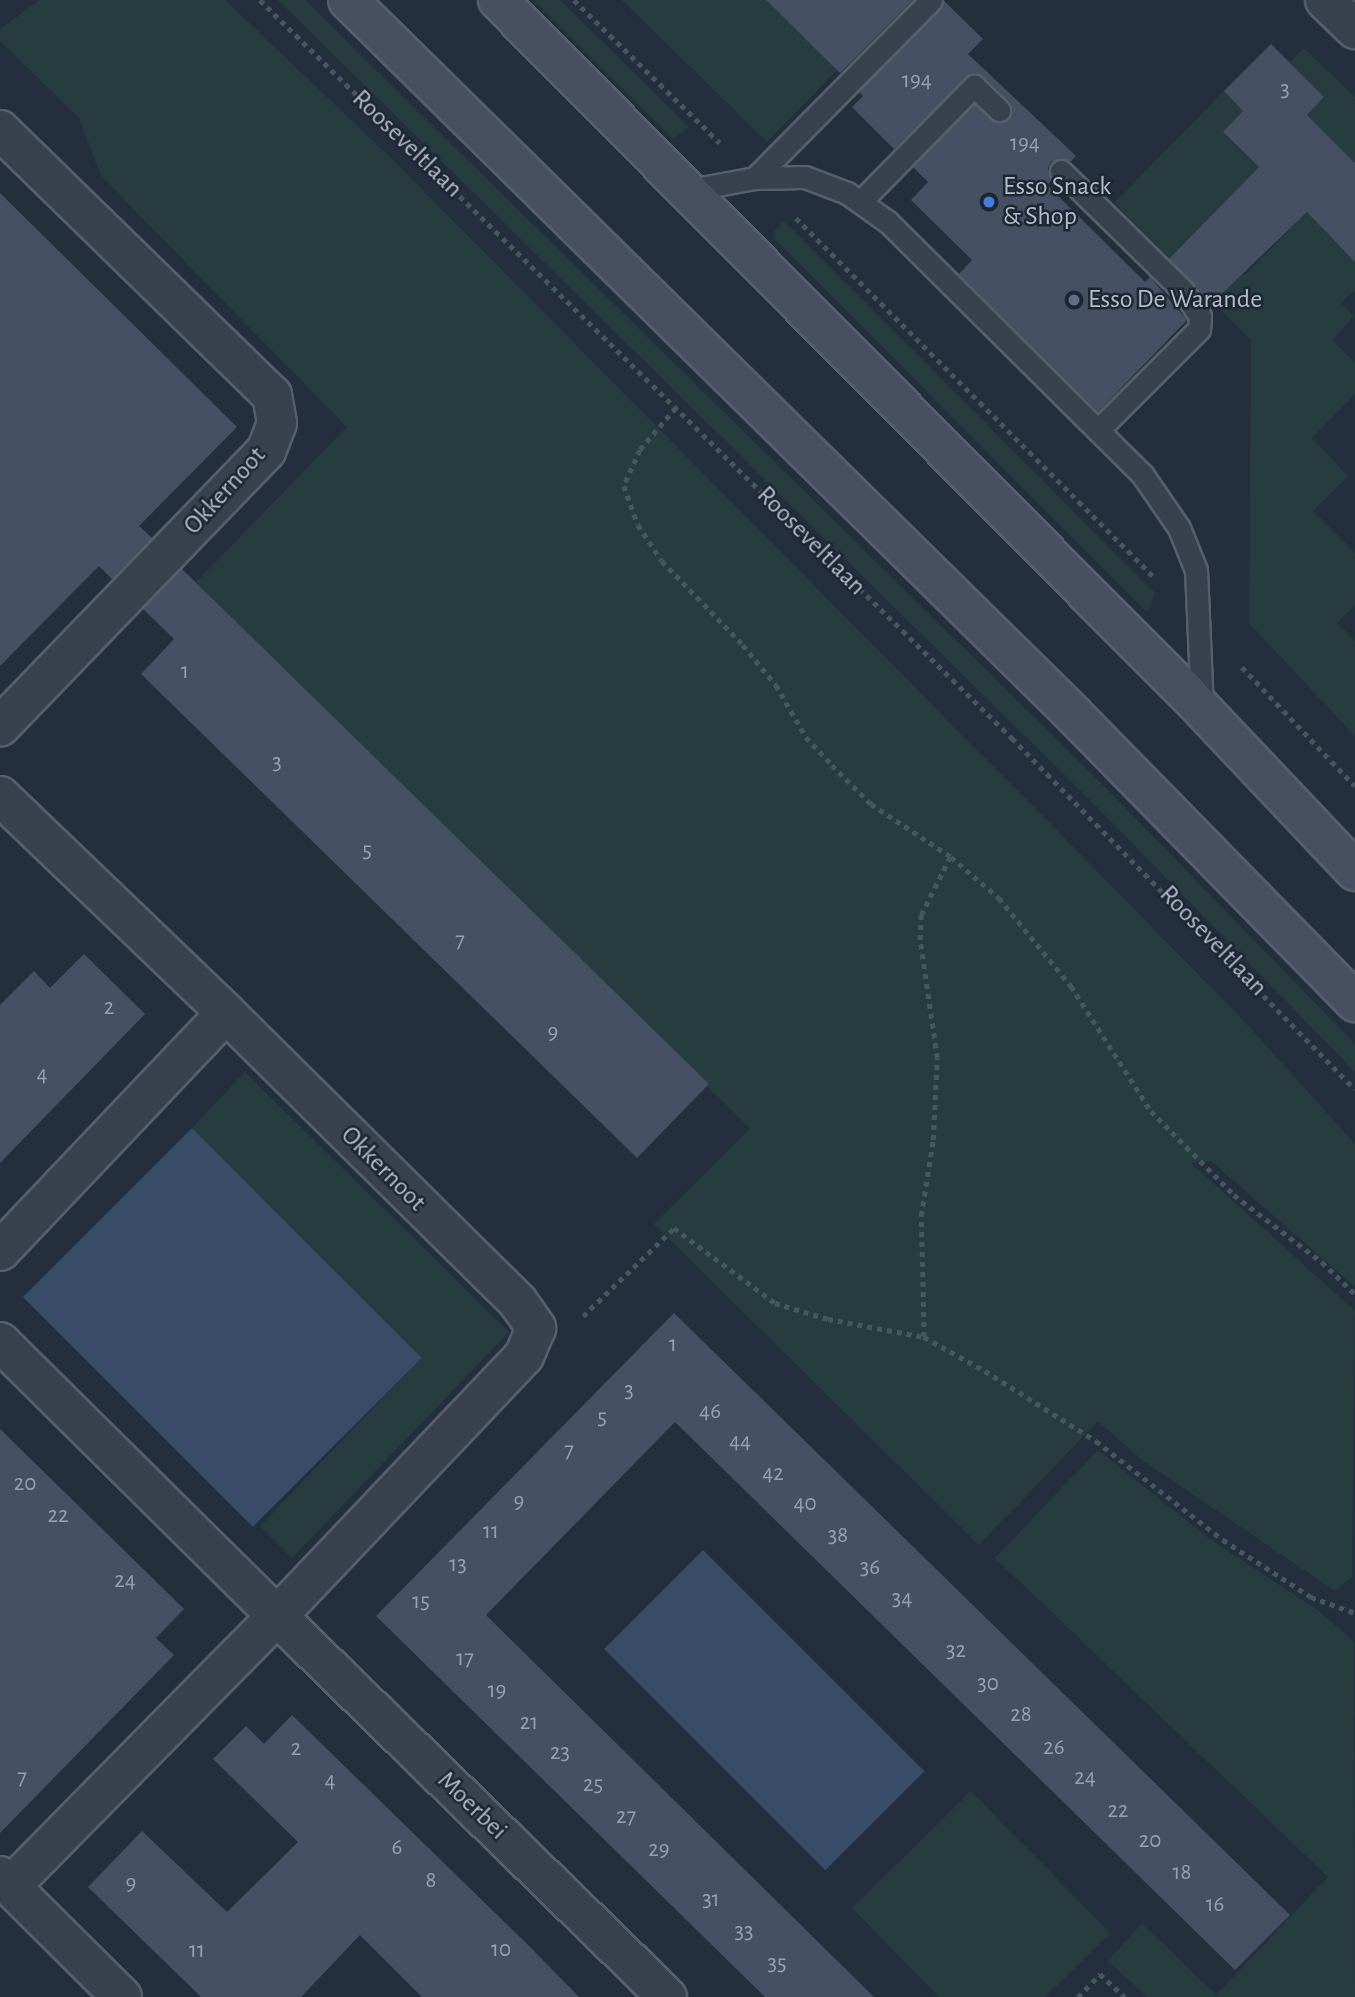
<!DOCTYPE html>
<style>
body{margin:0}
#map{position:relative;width:1355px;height:1997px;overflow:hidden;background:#242f3e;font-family:"Alegreya Sans",sans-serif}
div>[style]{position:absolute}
.green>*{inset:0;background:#263c3f}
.water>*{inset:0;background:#394c67;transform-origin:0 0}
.building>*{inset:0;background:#455162}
.path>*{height:4.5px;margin-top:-2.25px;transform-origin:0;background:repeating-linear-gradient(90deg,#44595c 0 5px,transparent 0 10px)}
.roads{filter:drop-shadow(2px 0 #565f6c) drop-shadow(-2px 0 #565f6c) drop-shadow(0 2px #565f6c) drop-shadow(0 -2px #565f6c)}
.service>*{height:21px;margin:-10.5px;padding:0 10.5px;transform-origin:10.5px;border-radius:10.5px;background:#38414e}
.minor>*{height:38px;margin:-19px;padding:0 19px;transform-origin:19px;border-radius:19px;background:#38414e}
.secondary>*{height:38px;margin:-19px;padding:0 19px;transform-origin:19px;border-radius:19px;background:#465061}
.dots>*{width:19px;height:19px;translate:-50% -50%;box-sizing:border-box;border:4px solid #1d2633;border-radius:50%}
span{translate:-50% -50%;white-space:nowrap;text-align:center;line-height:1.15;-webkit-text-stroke:5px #1d2633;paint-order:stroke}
.number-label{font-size:23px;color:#98a1af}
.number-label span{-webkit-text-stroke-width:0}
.street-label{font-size:26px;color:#b4bcc9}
.poi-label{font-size:26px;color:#b4bcc9}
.left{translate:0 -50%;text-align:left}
</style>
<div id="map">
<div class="green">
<i style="clip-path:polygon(40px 0,225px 0,390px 157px,1082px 856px,1243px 1020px,1355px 1144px,1355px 1287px,1211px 1161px,1191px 1163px,1355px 1311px,1352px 1577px,1335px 1591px,1142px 1460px,1098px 1421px,979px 1545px,654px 1224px,750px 1129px,196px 582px,347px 427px,101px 176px,79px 118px,0 41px,0 29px)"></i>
<i style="clip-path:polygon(278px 0,305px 0,1110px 792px,1355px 1044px,1355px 1072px,1096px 806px)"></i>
<i style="clip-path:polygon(533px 0,560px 0,689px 127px,673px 139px)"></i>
<i style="clip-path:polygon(622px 0,767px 0,838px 69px,767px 142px)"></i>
<i style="clip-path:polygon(1304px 48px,1355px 97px,1355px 163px,1307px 115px,1324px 97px,1290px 62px)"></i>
<i style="clip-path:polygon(1224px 91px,1243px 111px,1223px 133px,1259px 167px,1199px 229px,1245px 275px,1307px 212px,1344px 251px,1355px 241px,1355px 290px,1341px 303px,1354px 316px,1332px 340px,1355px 363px,1355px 394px,1312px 438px,1348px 476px,1313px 511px,1355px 553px,1355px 605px,1337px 623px,1355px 641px,1355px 736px,1249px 623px,1251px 340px,1114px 203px)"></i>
<i style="clip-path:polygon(784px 221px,1155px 593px,1150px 609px,1145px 610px,775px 239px,774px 232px)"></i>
<i style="clip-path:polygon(245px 1072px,509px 1332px,292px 1558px,260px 1526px,422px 1357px,192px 1128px)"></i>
<i style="clip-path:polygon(1098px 1450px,1210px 1539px,1319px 1611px,1354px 1642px,1355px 1997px,1147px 1997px,1108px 1961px,1142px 1923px,1216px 1995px,1328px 1877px,995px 1558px)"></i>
<i style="clip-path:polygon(971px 1791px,1110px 1933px,1045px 1997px,939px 1997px,852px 1908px)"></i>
</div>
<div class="water">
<i style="left:192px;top:1128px;width:325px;height:239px;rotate:45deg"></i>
<i style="left:703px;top:1550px;width:313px;height:140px;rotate:45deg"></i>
</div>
<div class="building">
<i style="clip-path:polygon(766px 0,913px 0,840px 73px)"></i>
<i style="clip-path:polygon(944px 1px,983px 39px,968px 54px,1076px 156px,1070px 162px,1052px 161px,1048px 168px,1052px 180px,1047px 185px,1145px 282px,1150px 277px,1187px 320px,1098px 412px,959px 274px,972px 260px,911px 200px,928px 182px,913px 167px,974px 104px,990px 120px,1002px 123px,1012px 114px,1009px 101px,983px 76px,970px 74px,894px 149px,852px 107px,863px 96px,859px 92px)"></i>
<i style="clip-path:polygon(1271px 44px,1324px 97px,1307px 115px,1355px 163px,1355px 262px,1307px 212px,1209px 306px,1169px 259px,1259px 167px,1223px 132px,1243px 111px,1224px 91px)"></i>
<i style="clip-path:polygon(0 193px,237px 427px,139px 526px,152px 538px,112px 579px,99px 566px,0 666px)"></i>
<i style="clip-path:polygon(182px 569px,709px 1084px,637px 1158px,141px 674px,174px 639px,143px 609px)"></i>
<i style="clip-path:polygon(84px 954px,145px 1014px,0 1163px,0 1005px,34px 971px,50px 988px)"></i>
<i style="clip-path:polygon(674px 1313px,1290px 1915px,1235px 1970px,675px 1422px,486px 1615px,874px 1997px,765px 1997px,376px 1616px)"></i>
<i style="clip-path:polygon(0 1429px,184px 1609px,156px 1638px,174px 1655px,0 1833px)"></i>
<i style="clip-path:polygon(292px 1715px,527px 1944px,579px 1997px,422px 1997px,360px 1935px,301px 1997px,201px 1997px,88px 1887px,142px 1831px,227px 1912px,298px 1842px,213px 1759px,246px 1726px,264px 1744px)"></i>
</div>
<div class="path">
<i style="left:260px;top:0;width:1054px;rotate:44.46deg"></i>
<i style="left:1012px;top:738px;width:491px;rotate:45.7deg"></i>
<i style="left:574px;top:0;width:204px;rotate:44.4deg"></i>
<i style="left:796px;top:218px;width:506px;rotate:45.08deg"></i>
<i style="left:676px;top:408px;width:55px;rotate:130.6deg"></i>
<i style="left:640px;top:450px;width:39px;rotate:114deg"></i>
<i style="left:624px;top:486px;width:41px;rotate:70.3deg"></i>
<i style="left:638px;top:525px;width:43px;rotate:56.3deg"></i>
<i style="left:662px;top:561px;width:117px;rotate:46deg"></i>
<i style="left:743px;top:645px;width:52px;rotate:50.5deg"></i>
<i style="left:776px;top:685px;width:60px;rotate:60deg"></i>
<i style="left:806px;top:737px;width:38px;rotate:47deg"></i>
<i style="left:832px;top:765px;width:55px;rotate:45deg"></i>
<i style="left:871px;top:804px;width:96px;rotate:33.5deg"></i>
<i style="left:951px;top:857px;width:63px;rotate:40.5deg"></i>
<i style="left:999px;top:898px;width:114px;rotate:50.7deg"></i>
<i style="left:1071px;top:986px;width:148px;rotate:57.4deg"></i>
<i style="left:1151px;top:1111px;width:118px;rotate:45.3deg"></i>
<i style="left:1234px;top:1195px;width:111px;rotate:37.3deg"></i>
<i style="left:1322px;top:1262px;width:46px;rotate:44.1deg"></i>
<i style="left:1242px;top:667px;width:164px;rotate:46.5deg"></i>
<i style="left:583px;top:1316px;width:127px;rotate:-44deg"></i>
<i style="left:674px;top:1228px;width:126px;rotate:36.6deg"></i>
<i style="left:775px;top:1303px;width:55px;rotate:16.8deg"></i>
<i style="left:828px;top:1319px;width:98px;rotate:10.6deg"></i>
<i style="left:924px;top:1337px;width:70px;rotate:29.1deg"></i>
<i style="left:985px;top:1371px;width:131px;rotate:32.2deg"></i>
<i style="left:1096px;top:1441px;width:161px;rotate:37.9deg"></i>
<i style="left:1223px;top:1540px;width:105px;rotate:32.9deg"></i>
<i style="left:1311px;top:1597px;width:47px;rotate:20deg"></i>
<i style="left:924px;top:1337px;width:121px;rotate:-91.4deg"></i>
<i style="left:921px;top:1216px;width:77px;rotate:-81deg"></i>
<i style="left:933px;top:1140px;width:82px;rotate:-87.2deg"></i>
<i style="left:937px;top:1058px;width:119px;rotate:-98.2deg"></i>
<i style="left:920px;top:940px;width:25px;rotate:-88deg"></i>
<i style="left:921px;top:915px;width:65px;rotate:-63.4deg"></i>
<i style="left:1078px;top:1997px;width:32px;rotate:-46deg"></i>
<i style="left:1100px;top:1974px;width:34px;rotate:43deg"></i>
</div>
<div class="roads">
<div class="service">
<i style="left:1061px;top:171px;width:171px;rotate:44.5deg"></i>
<i style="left:1183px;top:291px;width:30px;rotate:56deg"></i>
<i style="left:1200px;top:316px;width:13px;rotate:94deg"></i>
<i style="left:1199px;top:329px;width:143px;rotate:135deg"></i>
<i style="left:755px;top:178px;width:250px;rotate:-45.3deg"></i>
<i style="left:690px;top:190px;width:66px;rotate:-10.5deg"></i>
<i style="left:755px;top:178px;width:50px;rotate:-1.1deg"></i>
<i style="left:805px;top:177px;width:45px;rotate:20.9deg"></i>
<i style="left:847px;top:193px;width:50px;rotate:35.3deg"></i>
<i style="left:888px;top:222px;width:358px;rotate:44.8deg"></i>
<i style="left:1142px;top:474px;width:65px;rotate:55.6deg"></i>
<i style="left:1179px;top:528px;width:45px;rotate:68deg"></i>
<i style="left:1196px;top:570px;width:139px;rotate:87.5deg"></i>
<i style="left:860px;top:202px;width:163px;rotate:-45.5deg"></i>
<i style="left:974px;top:86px;width:35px;rotate:44deg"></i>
</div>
<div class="minor">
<i style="left:1325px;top:0;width:42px;rotate:44deg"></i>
<i style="left:0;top:130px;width:380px;rotate:44.3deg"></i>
<i style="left:272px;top:395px;width:28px;rotate:80deg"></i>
<i style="left:277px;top:423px;width:30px;rotate:111deg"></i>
<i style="left:266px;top:451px;width:383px;rotate:134deg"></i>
<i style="left:0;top:796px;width:313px;rotate:43.8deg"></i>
<i style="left:226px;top:1013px;width:328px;rotate:133.5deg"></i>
<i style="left:226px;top:1013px;width:411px;rotate:44.7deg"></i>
<i style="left:518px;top:1302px;width:32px;rotate:55deg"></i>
<i style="left:536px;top:1328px;width:30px;rotate:113deg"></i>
<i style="left:524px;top:1356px;width:359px;rotate:133.5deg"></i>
<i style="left:277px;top:1616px;width:545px;rotate:44.33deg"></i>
<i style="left:0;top:1342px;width:390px;rotate:44.7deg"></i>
<i style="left:277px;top:1616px;width:379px;rotate:134.6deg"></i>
<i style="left:0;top:1876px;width:172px;rotate:44.8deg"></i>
</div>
<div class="secondary">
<i style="left:348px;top:0;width:1019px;rotate:44.56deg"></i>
<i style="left:1074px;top:715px;width:402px;rotate:45.6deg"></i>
<i style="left:498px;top:0;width:999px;rotate:45.2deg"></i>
<i style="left:1202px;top:709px;width:223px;rotate:46.6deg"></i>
</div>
</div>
<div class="dots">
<i style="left:989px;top:202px;background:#3f7fe0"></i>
<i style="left:1074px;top:300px;background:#5c6f8a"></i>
</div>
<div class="number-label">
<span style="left:917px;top:81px">194</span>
<span style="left:1285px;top:90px">3</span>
<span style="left:1025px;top:144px">194</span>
<span style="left:185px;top:672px">1</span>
<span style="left:277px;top:763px">3</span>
<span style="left:367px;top:851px">5</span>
<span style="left:460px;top:941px">7</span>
<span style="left:109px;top:1008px">2</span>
<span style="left:553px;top:1033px">9</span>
<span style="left:42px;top:1075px">4</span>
<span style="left:673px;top:1345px">1</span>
<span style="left:629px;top:1391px">3</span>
<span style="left:710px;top:1412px">46</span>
<span style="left:602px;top:1418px">5</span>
<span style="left:740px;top:1442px">44</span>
<span style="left:569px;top:1451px">7</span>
<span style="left:773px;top:1474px">42</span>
<span style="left:25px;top:1484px">20</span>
<span style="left:519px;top:1502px">9</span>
<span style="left:805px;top:1504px">40</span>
<span style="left:58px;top:1516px">22</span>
<span style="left:491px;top:1532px">11</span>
<span style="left:838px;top:1536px">38</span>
<span style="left:458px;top:1565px">13</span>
<span style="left:870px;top:1568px">36</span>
<span style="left:125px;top:1581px">24</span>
<span style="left:902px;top:1599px">34</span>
<span style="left:421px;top:1602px">15</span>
<span style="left:956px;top:1651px">32</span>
<span style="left:465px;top:1659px">17</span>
<span style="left:988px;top:1684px">30</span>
<span style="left:497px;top:1691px">19</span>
<span style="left:1021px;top:1715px">28</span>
<span style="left:529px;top:1723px">21</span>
<span style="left:1054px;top:1748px">26</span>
<span style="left:296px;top:1749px">2</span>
<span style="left:560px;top:1753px">23</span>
<span style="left:22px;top:1778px">7</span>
<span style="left:1085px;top:1778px">24</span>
<span style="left:330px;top:1781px">4</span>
<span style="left:593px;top:1785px">25</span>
<span style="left:1118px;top:1811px">22</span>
<span style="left:626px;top:1817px">27</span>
<span style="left:1150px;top:1841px">20</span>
<span style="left:397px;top:1848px">6</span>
<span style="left:659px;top:1850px">29</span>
<span style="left:1182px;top:1873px">18</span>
<span style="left:431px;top:1881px">8</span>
<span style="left:131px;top:1884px">9</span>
<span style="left:711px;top:1900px">31</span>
<span style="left:1215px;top:1905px">16</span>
<span style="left:744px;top:1932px">33</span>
<span style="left:501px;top:1950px">10</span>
<span style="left:197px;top:1951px">11</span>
<span style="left:777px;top:1964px">35</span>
</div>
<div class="street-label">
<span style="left:407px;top:144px;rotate:44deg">Rooseveltlaan</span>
<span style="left:225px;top:491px;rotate:-48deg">Okkernoot</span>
<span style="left:811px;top:541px;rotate:45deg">Rooseveltlaan</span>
<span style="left:1213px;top:941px;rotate:46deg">Rooseveltlaan</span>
<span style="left:383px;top:1169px;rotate:45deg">Okkernoot</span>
<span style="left:472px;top:1806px;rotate:44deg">Moerbei</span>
</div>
<div class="poi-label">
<span class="left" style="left:1003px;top:202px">Esso Snack<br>&amp; Shop</span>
<span class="left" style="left:1088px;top:300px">Esso De Warande</span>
</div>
</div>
